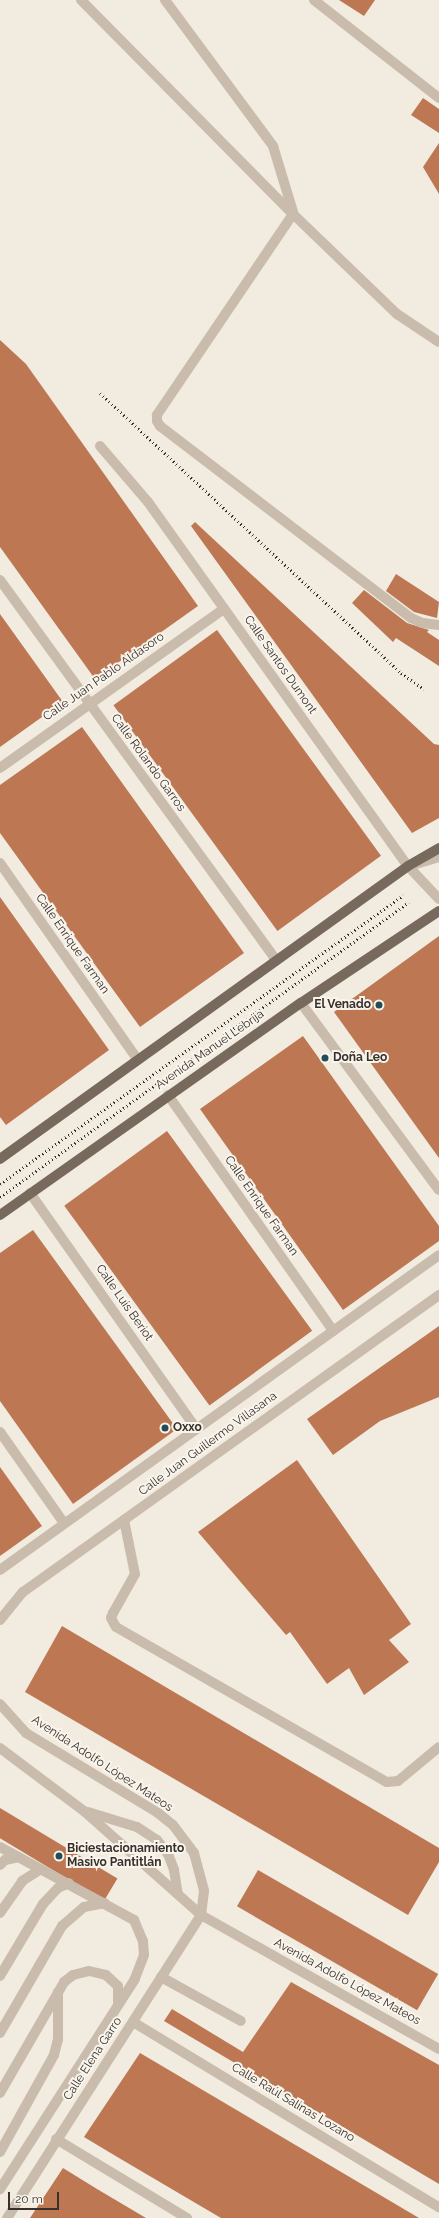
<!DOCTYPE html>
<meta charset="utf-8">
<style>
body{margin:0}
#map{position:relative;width:439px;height:2218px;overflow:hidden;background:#f1ebe0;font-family:Raleway,sans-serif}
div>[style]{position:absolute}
.building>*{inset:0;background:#bd7753;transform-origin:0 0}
.minor>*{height:10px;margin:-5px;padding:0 5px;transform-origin:5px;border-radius:5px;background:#c9bcac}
.major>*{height:10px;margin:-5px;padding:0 5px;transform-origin:5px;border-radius:5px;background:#78695d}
.rail>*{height:3px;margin-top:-1.5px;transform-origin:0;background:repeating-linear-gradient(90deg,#38302b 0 1px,transparent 0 4px)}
.dots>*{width:11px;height:11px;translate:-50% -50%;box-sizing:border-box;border:2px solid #f9f4ec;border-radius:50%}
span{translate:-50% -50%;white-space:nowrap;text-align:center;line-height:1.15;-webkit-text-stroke:4px #f9f4ec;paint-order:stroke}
.street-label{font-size:12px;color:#38302b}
.poi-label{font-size:12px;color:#38302b;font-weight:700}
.right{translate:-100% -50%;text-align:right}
.left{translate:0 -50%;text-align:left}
.scale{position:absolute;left:8px;top:2192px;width:51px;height:18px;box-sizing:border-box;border:2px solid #38302b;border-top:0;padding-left:5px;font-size:12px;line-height:14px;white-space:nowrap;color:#38302b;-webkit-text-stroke:3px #f9f4ec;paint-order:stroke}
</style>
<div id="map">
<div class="building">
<i style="clip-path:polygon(339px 0,375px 0,364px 16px)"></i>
<i style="clip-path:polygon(423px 98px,439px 109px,439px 133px,411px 115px)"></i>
<i style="clip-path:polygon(439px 143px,439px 194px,423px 167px)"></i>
<i style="clip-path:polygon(0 340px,26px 364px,198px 606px,95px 679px,0 547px)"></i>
<i style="clip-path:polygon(195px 522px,434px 744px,439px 745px,439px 818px,412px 833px,191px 526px)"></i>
<i style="clip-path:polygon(396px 574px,439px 602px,437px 618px,414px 612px,386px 591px)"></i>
<i style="clip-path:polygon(364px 590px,407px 623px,429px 630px,427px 632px,439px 640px,439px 666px,396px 638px,393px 642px,352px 603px)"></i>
<i style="clip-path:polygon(0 614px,63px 702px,0 747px)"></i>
<i style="left:217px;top:630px;width:279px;height:128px;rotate:54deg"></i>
<i style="clip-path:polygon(82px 727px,244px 953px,140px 1027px,0 833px,0 785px)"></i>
<i style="clip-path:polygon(0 897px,109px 1050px,6px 1125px,0 1117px)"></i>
<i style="clip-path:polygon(439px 936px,439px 1158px,334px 1012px)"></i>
<i style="clip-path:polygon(303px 1036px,439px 1226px,439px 1241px,343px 1310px,200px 1109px)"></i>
<i style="left:167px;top:1131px;width:247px;height:127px;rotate:54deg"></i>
<i style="clip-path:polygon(33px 1230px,177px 1429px,73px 1504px,0 1401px,0 1253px)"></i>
<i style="clip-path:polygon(439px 1326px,439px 1397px,380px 1421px,333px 1455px,307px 1419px)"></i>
<i style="clip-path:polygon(297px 1460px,411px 1624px,389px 1640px,409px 1662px,364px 1695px,349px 1668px,327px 1684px,290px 1632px,286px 1635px,198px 1532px)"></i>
<i style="clip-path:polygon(0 1467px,42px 1526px,0 1556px)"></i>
<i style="clip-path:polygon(62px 1626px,439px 1848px,439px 1862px,408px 1915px,25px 1692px)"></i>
<i style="left:0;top:1808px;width:137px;height:26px;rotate:31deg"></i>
<i style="left:258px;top:1870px;width:208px;height:42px;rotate:30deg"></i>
<i style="clip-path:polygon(291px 1982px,439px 2065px,439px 2184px,164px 2021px,172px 2009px,243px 2052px)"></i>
<i style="clip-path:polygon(140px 2053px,157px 2063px,419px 2218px,221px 2218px,119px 2158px,84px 2137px)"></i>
<i style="clip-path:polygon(63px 2168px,97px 2189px,146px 2218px,30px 2218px)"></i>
</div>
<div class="minor">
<i style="left:81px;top:0;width:301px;rotate:45.3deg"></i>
<i style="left:293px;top:214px;width:144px;rotate:43.9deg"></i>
<i style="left:397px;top:314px;width:50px;rotate:33.7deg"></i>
<i style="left:165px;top:0;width:182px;rotate:53.5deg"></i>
<i style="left:273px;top:146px;width:69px;rotate:73.1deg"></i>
<i style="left:314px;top:0;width:159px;rotate:38.1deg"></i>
<i style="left:293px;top:214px;width:243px;rotate:124.1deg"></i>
<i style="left:157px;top:415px;width:6px;rotate:90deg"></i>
<i style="left:157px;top:421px;width:6px;rotate:59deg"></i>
<i style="left:160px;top:426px;width:316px;rotate:37.4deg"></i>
<i style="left:411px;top:618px;width:12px;rotate:24deg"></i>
<i style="left:422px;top:623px;width:17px;rotate:7deg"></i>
<i style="left:100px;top:446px;width:74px;rotate:49.4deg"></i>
<i style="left:148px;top:502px;width:447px;rotate:54.5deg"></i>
<i style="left:408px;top:866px;width:45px;rotate:46.8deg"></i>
<i style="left:0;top:580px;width:470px;rotate:54deg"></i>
<i style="left:0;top:768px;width:275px;rotate:-35.4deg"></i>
<i style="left:0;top:863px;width:239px;rotate:55deg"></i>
<i style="left:416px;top:864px;width:24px;rotate:-17deg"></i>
<i style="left:301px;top:1003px;width:232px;rotate:53.6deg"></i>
<i style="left:168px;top:1095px;width:288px;rotate:55deg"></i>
<i style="left:30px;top:1193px;width:288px;rotate:54.8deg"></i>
<i style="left:0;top:1432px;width:111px;rotate:54.9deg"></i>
<i style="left:124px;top:1520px;width:55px;rotate:78.5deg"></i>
<i style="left:135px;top:1574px;width:45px;rotate:119.4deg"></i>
<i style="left:113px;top:1613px;width:5px;rotate:112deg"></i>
<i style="left:111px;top:1618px;width:10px;rotate:61deg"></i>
<i style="left:116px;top:1627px;width:312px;rotate:29.8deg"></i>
<i style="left:387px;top:1782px;width:11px;rotate:-5deg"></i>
<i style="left:398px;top:1781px;width:53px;rotate:-39.7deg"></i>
<i style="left:0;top:1570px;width:540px;rotate:-35.66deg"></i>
<i style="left:0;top:1620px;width:36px;rotate:-51deg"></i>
<i style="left:23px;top:1592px;width:511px;rotate:-35.52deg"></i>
<i style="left:0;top:1704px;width:39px;rotate:48deg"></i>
<i style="left:26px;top:1733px;width:154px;rotate:31.2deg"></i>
<i style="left:158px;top:1813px;width:19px;rotate:39deg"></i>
<i style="left:173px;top:1825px;width:35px;rotate:53deg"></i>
<i style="left:194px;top:1853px;width:39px;rotate:75deg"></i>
<i style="left:204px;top:1891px;width:24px;rotate:97deg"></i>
<i style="left:201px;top:1915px;width:360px;rotate:122.6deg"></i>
<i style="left:0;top:1748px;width:105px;rotate:36.9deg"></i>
<i style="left:84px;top:1811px;width:157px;rotate:41.6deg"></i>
<i style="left:201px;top:1915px;width:273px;rotate:29.4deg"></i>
<i style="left:88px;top:1812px;width:51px;rotate:17deg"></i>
<i style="left:137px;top:1827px;width:24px;rotate:33deg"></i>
<i style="left:157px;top:1840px;width:18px;rotate:52deg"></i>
<i style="left:168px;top:1854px;width:17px;rotate:69deg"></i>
<i style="left:174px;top:1870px;width:24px;rotate:81deg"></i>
<i style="left:0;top:1847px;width:153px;rotate:28.6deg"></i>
<i style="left:134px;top:1920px;width:23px;rotate:67deg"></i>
<i style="left:143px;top:1941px;width:14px;rotate:86deg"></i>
<i style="left:144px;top:1955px;width:26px;rotate:111deg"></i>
<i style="left:135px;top:1979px;width:250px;rotate:122.7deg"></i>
<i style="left:0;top:1865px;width:7px;rotate:-45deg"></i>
<i style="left:5px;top:1860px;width:14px;rotate:-12deg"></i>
<i style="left:0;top:1913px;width:39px;rotate:-55deg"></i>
<i style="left:22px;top:1881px;width:22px;rotate:-32deg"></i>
<i style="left:0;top:1976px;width:84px;rotate:-59.2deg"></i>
<i style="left:43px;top:1904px;width:22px;rotate:-47deg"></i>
<i style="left:58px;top:1888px;width:12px;rotate:-24deg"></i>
<i style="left:161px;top:1977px;width:91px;rotate:28.8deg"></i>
<i style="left:133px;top:2022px;width:358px;rotate:31.2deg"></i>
<i style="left:0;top:2033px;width:124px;rotate:-59.9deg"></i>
<i style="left:62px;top:1926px;width:29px;rotate:-41deg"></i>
<i style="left:84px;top:1907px;width:21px;rotate:-11deg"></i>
<i style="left:0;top:2093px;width:128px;rotate:-60deg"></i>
<i style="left:64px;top:1982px;width:11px;rotate:-38deg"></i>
<i style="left:73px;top:1975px;width:16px;rotate:-14deg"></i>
<i style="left:89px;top:1971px;width:17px;rotate:13deg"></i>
<i style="left:106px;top:1975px;width:16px;rotate:43deg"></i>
<i style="left:118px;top:1986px;width:16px;rotate:90deg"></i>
<i style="left:56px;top:2139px;width:153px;rotate:31.1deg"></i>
<i style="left:0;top:2152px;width:111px;rotate:-60.9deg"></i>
<i style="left:54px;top:2055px;width:16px;rotate:-76deg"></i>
<i style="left:58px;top:2039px;width:47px;rotate:-90deg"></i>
</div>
<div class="major">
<i style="left:0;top:1159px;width:502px;rotate:-35.68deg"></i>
<i style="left:408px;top:866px;width:36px;rotate:-30deg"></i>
<i style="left:0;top:1215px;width:368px;rotate:-35.2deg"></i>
<i style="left:301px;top:1003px;width:166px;rotate:-33.7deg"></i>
</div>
<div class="rail">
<i style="left:100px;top:393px;width:411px;rotate:42.9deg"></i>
<i style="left:401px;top:673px;width:28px;rotate:35deg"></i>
<i style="left:0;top:1184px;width:496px;rotate:-35.6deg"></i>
<i style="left:0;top:1197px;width:504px;rotate:-35.8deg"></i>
</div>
<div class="dots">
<i style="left:379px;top:1005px;background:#234d56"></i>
<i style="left:325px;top:1058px;background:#234d56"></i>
<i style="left:165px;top:1428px;background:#234d56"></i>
<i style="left:59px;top:1856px;background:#234d56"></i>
</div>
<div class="street-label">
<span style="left:280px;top:665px;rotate:55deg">Calle Santos Dumont</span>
<span style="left:104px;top:677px;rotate:-35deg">Calle Juan Pablo Aldasoro</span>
<span style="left:148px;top:763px;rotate:54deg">Calle Rolando Garros</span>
<span style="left:72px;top:944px;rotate:55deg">Calle Enrique Farman</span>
<span style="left:210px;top:1050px;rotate:-35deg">Avenida Manuel Lebrija</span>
<span style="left:261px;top:1206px;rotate:55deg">Calle Enrique Farman</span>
<span style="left:124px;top:1303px;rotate:55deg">Calle Luis Beriot</span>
<span style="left:208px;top:1444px;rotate:-36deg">Calle Juan Guillermo Villasana</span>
<span style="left:102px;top:1764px;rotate:33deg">Avenida Adolfo López Mateos</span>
<span style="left:347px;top:1982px;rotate:29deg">Avenida Adolfo López Mateos</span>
<span style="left:93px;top:2059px;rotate:-57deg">Calle Elena Garro</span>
<span style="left:293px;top:2103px;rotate:31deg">Calle Raúl Salinas Lozano</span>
</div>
<div class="poi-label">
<span class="right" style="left:371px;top:1005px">El Venado</span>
<span class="left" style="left:333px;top:1058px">Doña Leo</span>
<span class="left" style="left:173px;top:1428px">Oxxo</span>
<span class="left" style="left:67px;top:1856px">Biciestacionamiento<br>Masivo Pantitlán</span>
</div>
<div class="scale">20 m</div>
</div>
